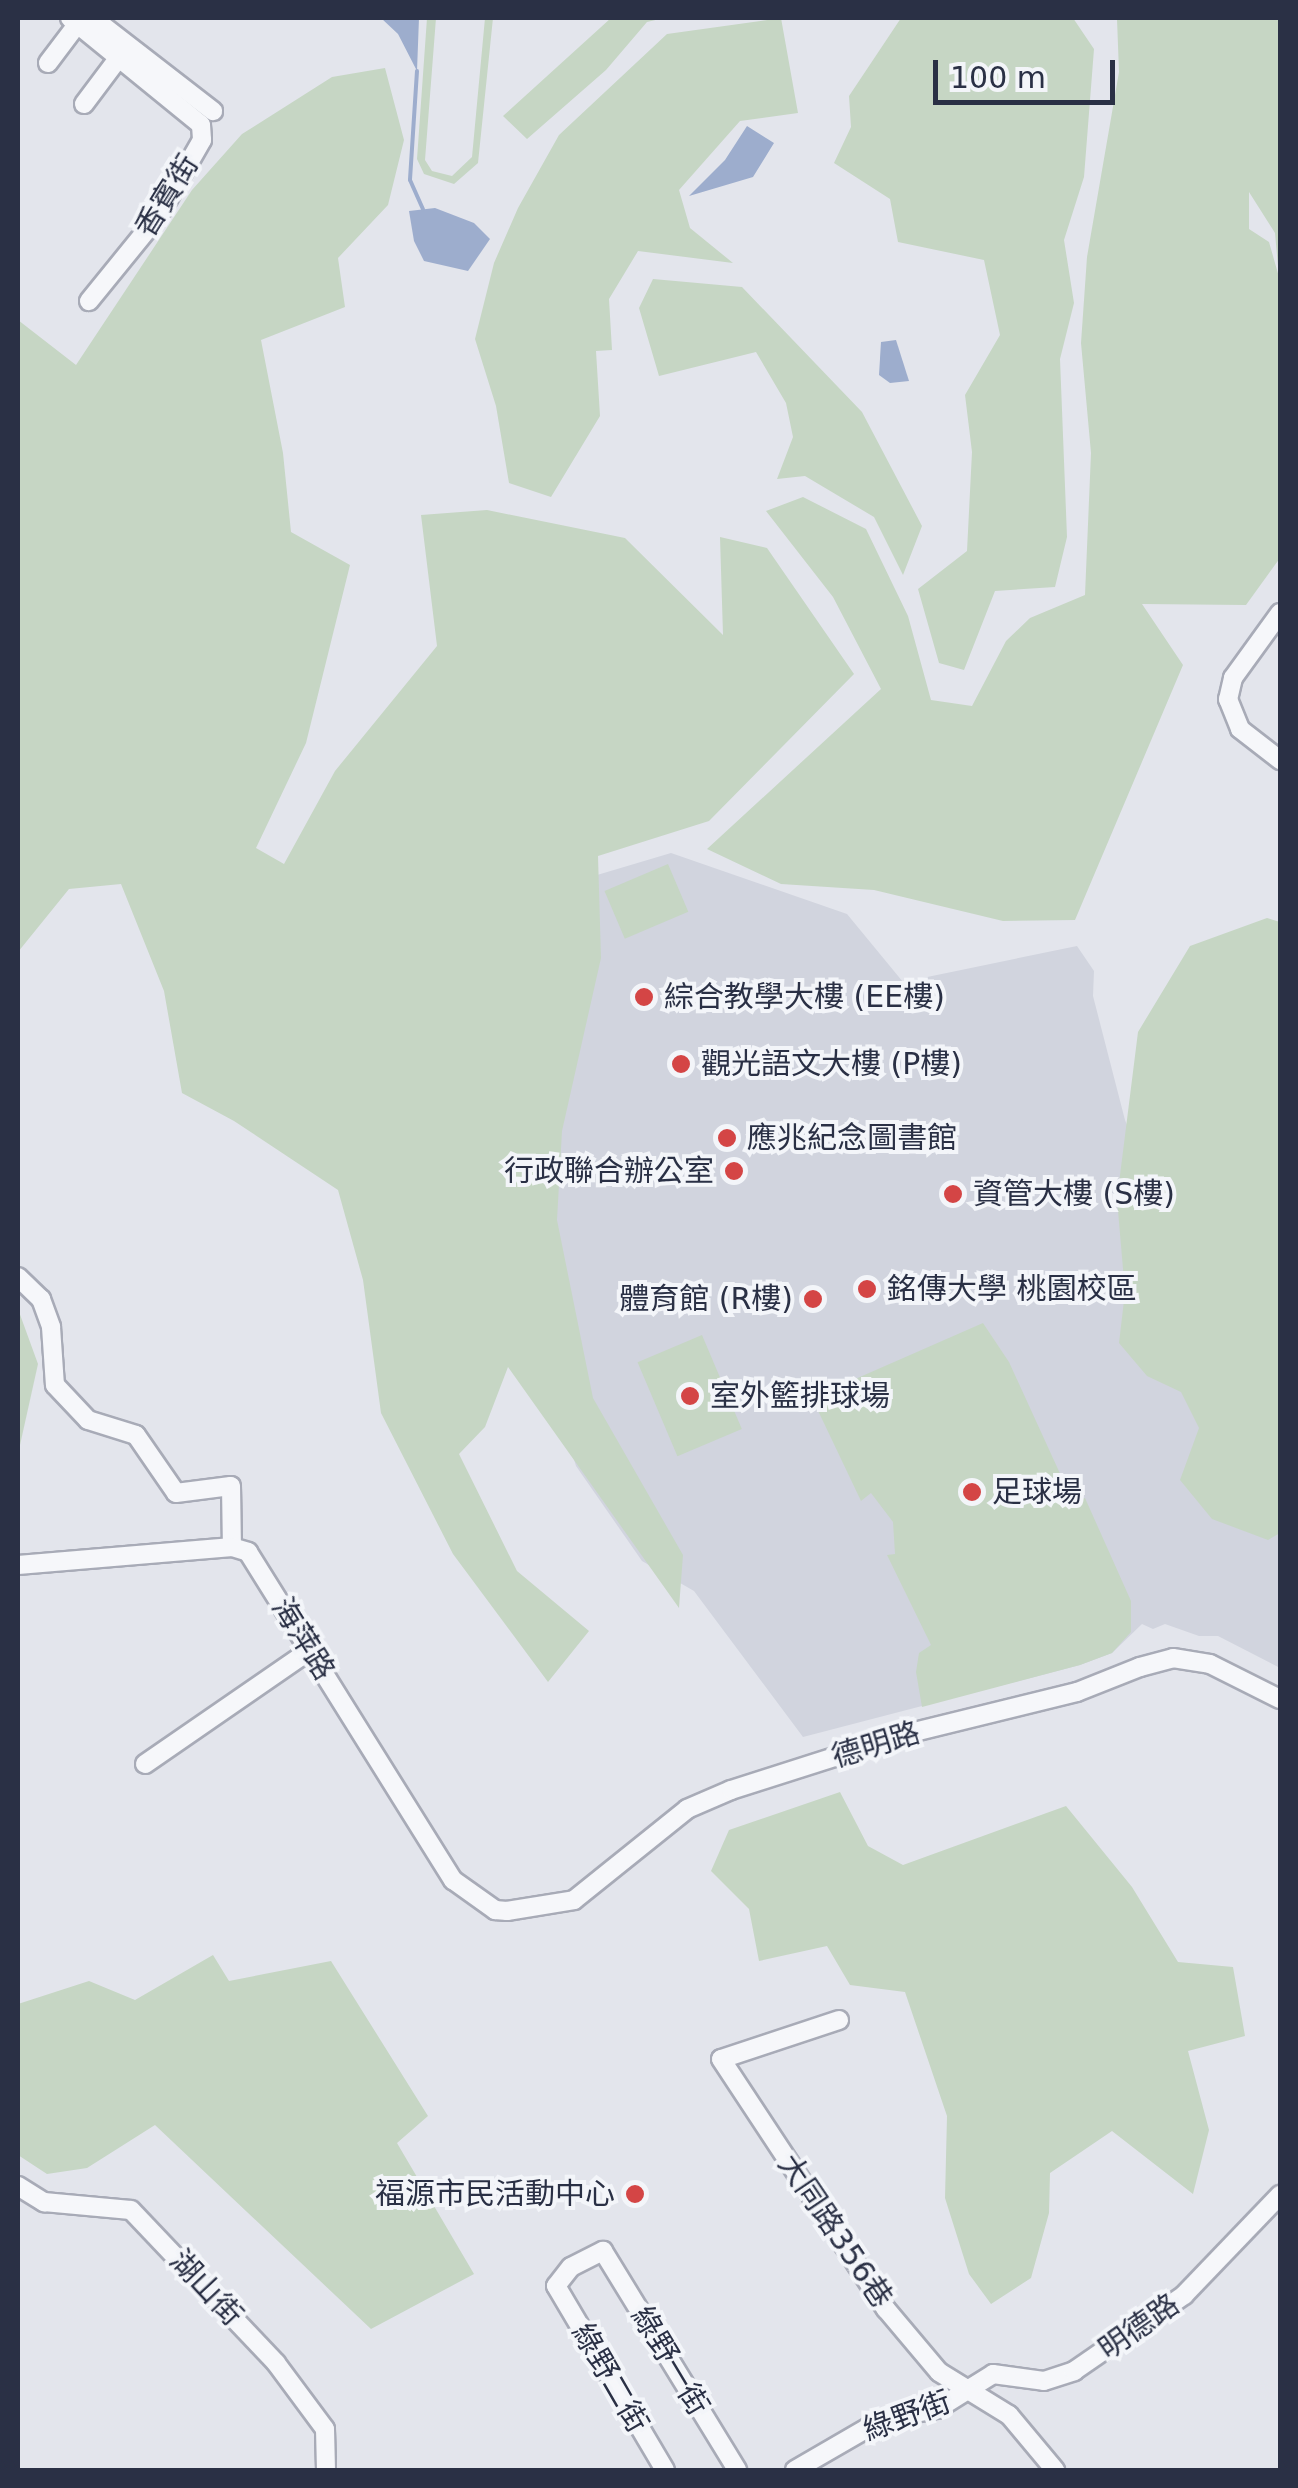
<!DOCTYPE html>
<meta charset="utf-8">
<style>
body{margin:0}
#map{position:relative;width:1298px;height:2488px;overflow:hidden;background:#e3e5ec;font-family:"DejaVu Sans","Noto Sans TC",sans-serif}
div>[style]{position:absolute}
.built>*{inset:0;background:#d1d4de}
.green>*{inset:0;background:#c6d6c4;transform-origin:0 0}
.water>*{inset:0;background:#9dadcd}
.stream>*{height:4px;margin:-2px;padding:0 2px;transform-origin:2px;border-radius:2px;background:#9dadcd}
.roads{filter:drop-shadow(2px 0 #a8abb7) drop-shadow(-2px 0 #a8abb7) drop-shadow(0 2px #a8abb7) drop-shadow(0 -2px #a8abb7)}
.minor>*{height:18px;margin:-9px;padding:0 9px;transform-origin:9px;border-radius:9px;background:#f6f7fa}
.dots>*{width:28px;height:28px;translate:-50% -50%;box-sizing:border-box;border:5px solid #f3f5f9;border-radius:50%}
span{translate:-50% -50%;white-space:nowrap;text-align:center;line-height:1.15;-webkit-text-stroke:8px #f3f5f9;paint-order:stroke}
.street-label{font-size:30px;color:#2a3045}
.poi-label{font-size:30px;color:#2a3045}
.left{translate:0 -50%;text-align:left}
.right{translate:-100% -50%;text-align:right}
.frame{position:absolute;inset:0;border:20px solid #2a3045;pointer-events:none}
.scale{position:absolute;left:933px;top:60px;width:182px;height:45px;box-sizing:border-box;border:5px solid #2a3045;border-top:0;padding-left:12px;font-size:30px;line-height:35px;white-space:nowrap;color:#2a3045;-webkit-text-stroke:8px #f3f5f9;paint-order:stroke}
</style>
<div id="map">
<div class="built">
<i style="clip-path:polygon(671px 853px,847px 914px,903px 982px,1077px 946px,1094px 971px,1093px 996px,1125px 1120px,1164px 1217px,1280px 1413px,1280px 1668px,1218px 1636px,1199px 1636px,1165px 1624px,1153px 1629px,1142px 1624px,1112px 1653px,1080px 1665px,803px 1737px,694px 1591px,642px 1561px,576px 1466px,501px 1217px,577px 881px)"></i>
</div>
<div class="green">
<i style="clip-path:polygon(427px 18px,436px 18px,425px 160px,432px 171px,452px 176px,472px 157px,485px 18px,493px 18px,478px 163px,454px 184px,424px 174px,417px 159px)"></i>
<i style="clip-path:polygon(611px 18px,664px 18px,647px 22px,606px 70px,527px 139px,503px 116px)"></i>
<i style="clip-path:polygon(781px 18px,798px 113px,740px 121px,679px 190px,690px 228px,733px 263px,638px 251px,609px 299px,612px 350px,596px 351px,600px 416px,551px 497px,509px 483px,496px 406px,475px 339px,494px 263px,518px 208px,559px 135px,667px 34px)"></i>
<i style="clip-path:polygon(901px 18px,1073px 18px,1094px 49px,1084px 177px,1064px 240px,1074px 303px,1060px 359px,1067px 537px,1055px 587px,995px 591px,964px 670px,939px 663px,918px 589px,967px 551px,972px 452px,965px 395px,1000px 335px,984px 260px,898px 242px,890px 199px,834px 163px,851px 127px,849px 96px)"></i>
<i style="clip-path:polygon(evenodd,1280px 18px,1280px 558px,1246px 605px,1142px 604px,1183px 665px,1075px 920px,1003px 921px,874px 890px,781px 884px,707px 849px,881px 689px,833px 597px,766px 511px,803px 497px,866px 529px,908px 616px,931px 700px,972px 706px,1006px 641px,1030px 618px,1085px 595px,1091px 453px,1081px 343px,1087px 257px,1119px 72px,1117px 19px,1280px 18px,1249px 192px,1275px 233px,1279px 277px,1269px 242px,1249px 229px,1249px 192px)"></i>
<i style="clip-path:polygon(385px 68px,404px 140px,388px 205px,338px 258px,345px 307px,261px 340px,283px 453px,291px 532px,350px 565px,306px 743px,256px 848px,284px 864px,335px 771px,437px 646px,421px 515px,487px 510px,625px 538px,723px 635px,720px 537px,767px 548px,854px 674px,709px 821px,598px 856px,601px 958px,562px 1131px,557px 1220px,593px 1398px,683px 1555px,679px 1608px,508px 1367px,485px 1427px,459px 1454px,517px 1571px,589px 1631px,548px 1682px,453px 1554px,381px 1413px,363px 1280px,338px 1190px,234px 1121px,182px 1093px,164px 991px,121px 884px,69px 889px,18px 952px,18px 320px,76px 365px,192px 190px,242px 134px,332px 77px)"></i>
<i style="clip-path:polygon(653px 279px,742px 287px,862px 412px,922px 526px,903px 575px,874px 517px,805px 476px,777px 479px,793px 437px,786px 403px,756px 352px,659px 376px,639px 308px)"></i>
<i style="left:668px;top:864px;width:52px;height:69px;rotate:67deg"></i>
<i style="clip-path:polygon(1267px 918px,1280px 922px,1280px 1533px,1268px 1540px,1212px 1519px,1180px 1480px,1199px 1428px,1181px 1392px,1147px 1376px,1119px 1343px,1125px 1292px,1117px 1199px,1138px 1032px,1190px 946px)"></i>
<i style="clip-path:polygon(18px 1309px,38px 1364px,18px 1454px)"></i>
<i style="clip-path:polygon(983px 1323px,1009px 1362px,1073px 1502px,1085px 1498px,1131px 1601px,1131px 1632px,1112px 1653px,1080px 1665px,922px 1707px,916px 1672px,919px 1653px,931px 1645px,887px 1555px,895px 1554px,893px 1522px,871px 1493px,861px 1501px,812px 1398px)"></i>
<i style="left:702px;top:1335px;width:102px;height:70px;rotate:67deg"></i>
<i style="clip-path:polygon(840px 1792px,868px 1846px,903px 1865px,1066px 1806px,1132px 1887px,1178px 1962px,1233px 1967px,1245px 2036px,1188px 2051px,1209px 2130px,1193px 2194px,1112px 2131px,1050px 2173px,1049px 2213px,1031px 2278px,991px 2304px,969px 2274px,945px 2198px,947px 2116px,905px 1992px,850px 1985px,827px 1946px,759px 1961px,749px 1909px,711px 1871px,729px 1830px)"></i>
<i style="clip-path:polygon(213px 1955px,229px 1981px,331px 1961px,428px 2116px,397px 2143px,474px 2274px,371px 2329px,155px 2125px,87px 2168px,47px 2174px,18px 2155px,18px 2004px,89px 1981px,135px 2000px)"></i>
</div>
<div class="water">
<i style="clip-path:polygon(381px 18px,419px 18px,417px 71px,398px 34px)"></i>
<i style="clip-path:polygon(747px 126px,774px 143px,753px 177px,689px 196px,725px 160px)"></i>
<i style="clip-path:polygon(435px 208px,474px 223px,490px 239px,468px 271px,424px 261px,414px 241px,409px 211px)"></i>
<i style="clip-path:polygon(896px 340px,909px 381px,890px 383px,879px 375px,881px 342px)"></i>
</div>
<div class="stream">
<i style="left:417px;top:71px;width:109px;rotate:93.7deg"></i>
<i style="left:410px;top:180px;width:32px;rotate:66deg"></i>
</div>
<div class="roads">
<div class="minor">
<i style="left:70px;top:18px;width:169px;rotate:39.2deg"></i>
<i style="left:201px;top:125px;width:15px;rotate:86deg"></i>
<i style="left:202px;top:140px;width:86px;rotate:119.8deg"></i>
<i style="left:159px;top:215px;width:111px;rotate:129.1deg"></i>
<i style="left:93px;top:18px;width:152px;rotate:37.8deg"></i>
<i style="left:48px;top:63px;width:40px;rotate:-53deg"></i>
<i style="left:84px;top:104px;width:50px;rotate:-53.1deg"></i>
<i style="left:1280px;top:613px;width:80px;rotate:125.9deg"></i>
<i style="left:1233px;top:678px;width:22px;rotate:103deg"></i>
<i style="left:1228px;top:699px;width:32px;rotate:68deg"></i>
<i style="left:1240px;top:729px;width:51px;rotate:37.8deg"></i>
<i style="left:18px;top:1277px;width:32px;rotate:44deg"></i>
<i style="left:41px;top:1299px;width:30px;rotate:70deg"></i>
<i style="left:51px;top:1327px;width:58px;rotate:86.1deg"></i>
<i style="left:55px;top:1385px;width:48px;rotate:46.7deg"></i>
<i style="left:88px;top:1420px;width:50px;rotate:17.4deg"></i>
<i style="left:136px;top:1435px;width:70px;rotate:55.4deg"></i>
<i style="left:176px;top:1493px;width:55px;rotate:-7.3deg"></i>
<i style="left:231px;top:1486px;width:61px;rotate:89.1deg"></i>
<i style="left:18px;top:1565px;width:215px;rotate:-4.8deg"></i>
<i style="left:232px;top:1547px;width:17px;rotate:17deg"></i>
<i style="left:248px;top:1552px;width:387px;rotate:58deg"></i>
<i style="left:453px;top:1880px;width:52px;rotate:35.5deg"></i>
<i style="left:495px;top:1910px;width:12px;rotate:5deg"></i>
<i style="left:507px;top:1911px;width:68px;rotate:-9.3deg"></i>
<i style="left:574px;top:1900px;width:145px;rotate:-38.8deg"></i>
<i style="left:687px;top:1809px;width:48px;rotate:-23.4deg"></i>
<i style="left:731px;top:1790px;width:184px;rotate:-17.7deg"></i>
<i style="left:906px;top:1734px;width:176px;rotate:-13.8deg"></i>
<i style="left:1077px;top:1692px;width:68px;rotate:-21.6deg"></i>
<i style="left:1140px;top:1667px;width:34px;rotate:-15deg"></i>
<i style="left:1173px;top:1658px;width:37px;rotate:9deg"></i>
<i style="left:1210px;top:1664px;width:78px;rotate:26.6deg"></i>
<i style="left:145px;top:1764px;width:201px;rotate:-34.6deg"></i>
<i style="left:839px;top:2020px;width:124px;rotate:161.7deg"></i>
<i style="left:721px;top:2059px;width:300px;rotate:56.6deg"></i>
<i style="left:886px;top:2309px;width:82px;rotate:49.9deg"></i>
<i style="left:939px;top:2372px;width:82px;rotate:31.6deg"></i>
<i style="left:1009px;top:2415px;width:72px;rotate:50.1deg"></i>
<i style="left:18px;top:2186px;width:31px;rotate:32deg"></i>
<i style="left:44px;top:2202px;width:87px;rotate:5.3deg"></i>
<i style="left:131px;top:2210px;width:211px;rotate:46.5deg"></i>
<i style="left:276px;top:2363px;width:82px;rotate:53.4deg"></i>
<i style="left:325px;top:2429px;width:41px;rotate:88.6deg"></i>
<i style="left:665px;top:2470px;width:214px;rotate:-120.6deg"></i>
<i style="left:556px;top:2286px;width:24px;rotate:-52deg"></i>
<i style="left:571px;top:2267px;width:36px;rotate:-27deg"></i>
<i style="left:603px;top:2251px;width:257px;rotate:58.5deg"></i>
<i style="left:795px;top:2470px;width:102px;rotate:-30.1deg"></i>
<i style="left:883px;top:2419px;width:55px;rotate:-10.5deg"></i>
<i style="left:937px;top:2409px;width:66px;rotate:-32deg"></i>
<i style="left:993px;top:2374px;width:51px;rotate:7.8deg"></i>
<i style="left:1044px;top:2381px;width:32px;rotate:-18deg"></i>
<i style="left:1074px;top:2371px;width:134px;rotate:-34.6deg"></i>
<i style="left:1184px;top:2295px;width:139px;rotate:-46.2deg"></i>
</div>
</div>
<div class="dots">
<i style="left:644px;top:997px;background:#d44545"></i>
<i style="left:681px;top:1064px;background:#d44545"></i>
<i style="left:727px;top:1138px;background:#d44545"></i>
<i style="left:734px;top:1171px;background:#d44545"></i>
<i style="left:953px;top:1194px;background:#d44545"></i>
<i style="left:867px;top:1289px;background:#d44545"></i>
<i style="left:813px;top:1299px;background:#d44545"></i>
<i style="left:690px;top:1396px;background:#d44545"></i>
<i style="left:972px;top:1492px;background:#d44545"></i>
<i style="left:635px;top:2194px;background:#d44545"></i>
</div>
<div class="street-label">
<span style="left:167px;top:196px;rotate:-58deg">香賓街</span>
<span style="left:303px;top:1639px;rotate:58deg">海萍路</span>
<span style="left:876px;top:1745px;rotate:-17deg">德明路</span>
<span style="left:835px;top:2231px;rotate:56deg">大同路356巷</span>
<span style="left:206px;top:2288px;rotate:47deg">湖山街</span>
<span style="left:1139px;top:2327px;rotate:-35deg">明德路</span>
<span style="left:670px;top:2361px;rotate:59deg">綠野一街</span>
<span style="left:610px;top:2378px;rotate:60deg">綠野二街</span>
<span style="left:907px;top:2416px;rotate:-20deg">綠野街</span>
</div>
<div class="poi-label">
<span class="left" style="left:664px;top:997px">綜合教學大樓 (EE樓)</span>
<span class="left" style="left:701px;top:1064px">觀光語文大樓 (P樓)</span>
<span class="left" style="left:747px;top:1138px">應兆紀念圖書館</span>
<span class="right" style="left:714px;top:1171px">行政聯合辦公室</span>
<span class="left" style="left:973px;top:1194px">資管大樓 (S樓)</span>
<span class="left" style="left:887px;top:1289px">銘傳大學 桃園校區</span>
<span class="right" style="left:793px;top:1299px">體育館 (R樓)</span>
<span class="left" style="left:710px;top:1396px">室外籃排球場</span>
<span class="left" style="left:992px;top:1492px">足球場</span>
<span class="right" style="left:615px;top:2194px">福源市民活動中心</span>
</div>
<div class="frame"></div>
<div class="scale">100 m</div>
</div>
